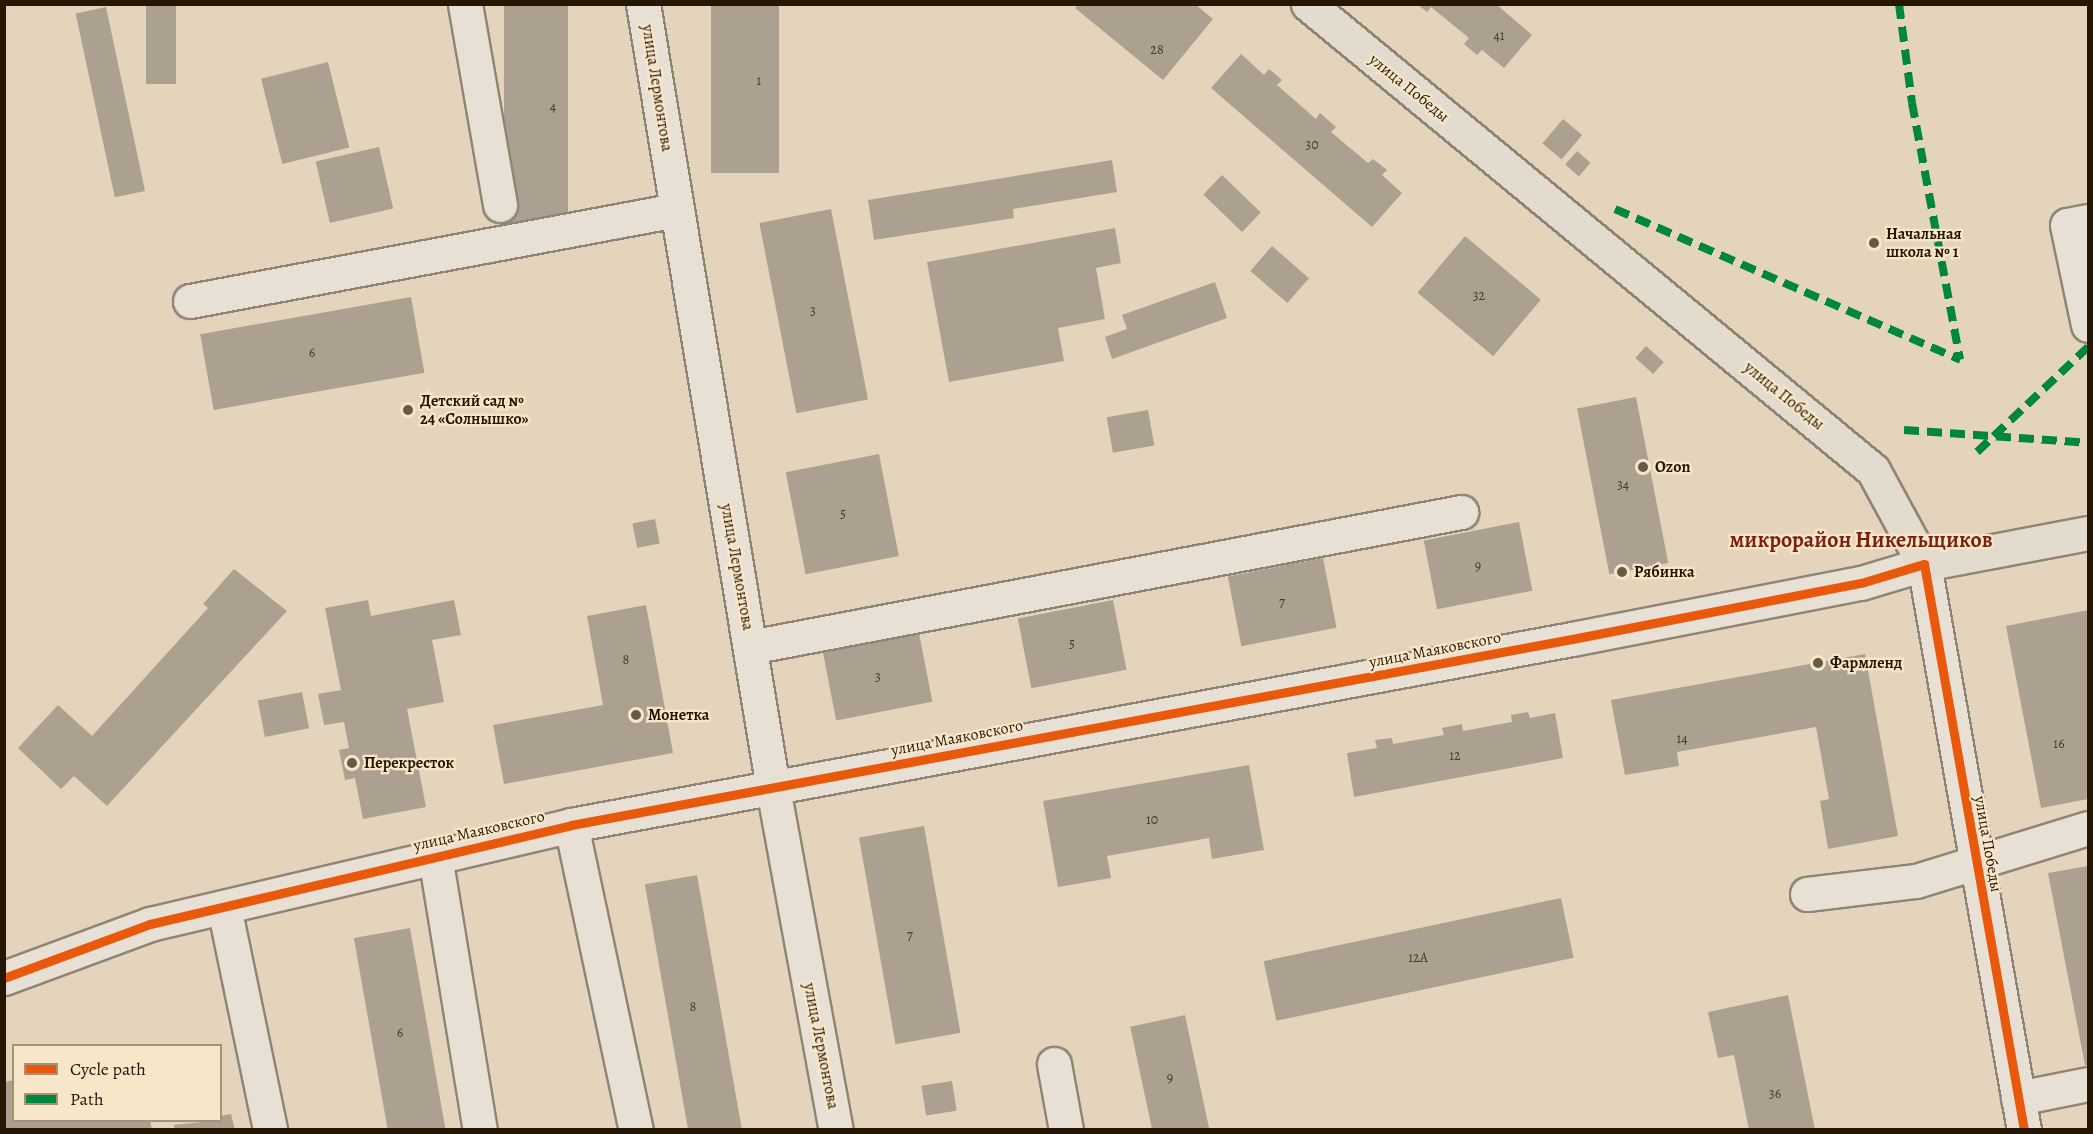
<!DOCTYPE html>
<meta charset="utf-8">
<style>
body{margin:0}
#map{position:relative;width:2093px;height:1134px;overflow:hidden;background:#e4d4bc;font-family:Alegreya,serif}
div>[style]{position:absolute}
.building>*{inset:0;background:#aca191;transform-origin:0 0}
.roads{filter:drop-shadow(2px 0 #908575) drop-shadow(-2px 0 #908575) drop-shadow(0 2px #908575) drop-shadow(0 -2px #908575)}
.minor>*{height:33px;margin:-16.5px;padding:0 16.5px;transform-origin:16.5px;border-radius:16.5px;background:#e8e0d4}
.major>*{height:33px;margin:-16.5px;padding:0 16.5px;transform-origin:16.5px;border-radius:16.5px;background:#e3dbcd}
.quiet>*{height:8px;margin-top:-4px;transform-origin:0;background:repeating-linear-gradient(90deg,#00873e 0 15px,transparent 0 23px)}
.cycleway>*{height:9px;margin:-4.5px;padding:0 4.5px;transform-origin:4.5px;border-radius:4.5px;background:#e8590c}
.dots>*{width:16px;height:16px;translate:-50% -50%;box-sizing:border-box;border:3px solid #f8e6c9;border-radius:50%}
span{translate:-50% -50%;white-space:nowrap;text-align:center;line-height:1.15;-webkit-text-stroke:4.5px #f8e6c9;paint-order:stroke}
.number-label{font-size:14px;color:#473a26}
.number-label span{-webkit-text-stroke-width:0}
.street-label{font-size:16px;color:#251703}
.poi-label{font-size:16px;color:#251703;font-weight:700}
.left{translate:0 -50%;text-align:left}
.district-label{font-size:22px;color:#7a1f14;font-weight:700}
.frame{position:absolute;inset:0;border:6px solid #251703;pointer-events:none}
.legend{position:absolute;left:12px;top:1044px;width:210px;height:78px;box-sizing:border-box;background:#f8e6c9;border:2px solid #a4937a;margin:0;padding:8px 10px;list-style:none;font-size:18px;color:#251703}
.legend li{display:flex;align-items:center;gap:12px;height:30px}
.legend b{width:30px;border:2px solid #a4937a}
</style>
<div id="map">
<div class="building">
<i style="left:146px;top:4px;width:30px;height:80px"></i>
<i style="left:504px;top:4px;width:64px;height:219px"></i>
<i style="left:711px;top:4px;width:68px;height:169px"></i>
<i style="clip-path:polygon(1079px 4px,1195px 4px,1213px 19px,1163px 80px,1075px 8px)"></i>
<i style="clip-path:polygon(1496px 4px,1532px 35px,1504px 68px,1482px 50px,1477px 55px,1464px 44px,1469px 38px,1431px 7px,1427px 12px,1418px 5px)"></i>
<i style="left:106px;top:7px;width:188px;height:31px;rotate:78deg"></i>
<i style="clip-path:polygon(1241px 54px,1264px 75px,1269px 69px,1282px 80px,1277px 85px,1316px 119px,1320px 113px,1336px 127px,1331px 132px,1368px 163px,1373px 159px,1387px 170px,1382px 175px,1402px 193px,1372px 227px,1211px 88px)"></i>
<i style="left:328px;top:62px;width:88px;height:69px;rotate:76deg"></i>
<i style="left:1563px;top:119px;width:25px;height:32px;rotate:40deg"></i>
<i style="left:379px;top:147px;width:63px;height:65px;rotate:77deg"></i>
<i style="left:1577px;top:151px;width:18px;height:18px;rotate:41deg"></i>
<i style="clip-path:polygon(1112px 160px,1117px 192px,1013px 209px,1014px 218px,874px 240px,868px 200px)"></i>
<i style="left:1222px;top:175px;width:54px;height:27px;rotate:44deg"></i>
<i style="left:831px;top:209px;width:194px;height:73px;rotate:79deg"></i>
<i style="clip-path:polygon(1115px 228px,1121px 263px,1096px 268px,1105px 319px,1058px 328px,1064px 361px,949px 382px,927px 262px)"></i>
<i style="left:1465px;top:236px;width:99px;height:74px;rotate:40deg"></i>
<i style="left:1272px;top:246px;width:49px;height:33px;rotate:41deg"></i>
<i style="clip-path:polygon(1215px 282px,1227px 318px,1112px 359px,1105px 337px,1127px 329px,1122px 315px)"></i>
<i style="left:411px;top:297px;width:77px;height:214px;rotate:80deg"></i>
<i style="left:1646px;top:346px;width:24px;height:16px;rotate:42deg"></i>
<i style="left:1636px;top:397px;width:169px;height:60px;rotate:79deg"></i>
<i style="left:1148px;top:410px;width:36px;height:42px;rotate:80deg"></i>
<i style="left:879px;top:454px;width:104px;height:95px;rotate:79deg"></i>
<i style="left:655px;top:519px;width:25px;height:23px;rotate:79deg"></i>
<i style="left:1519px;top:522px;width:70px;height:97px;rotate:79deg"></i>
<i style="left:1323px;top:558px;width:71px;height:97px;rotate:79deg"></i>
<i style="clip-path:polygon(234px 569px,287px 611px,107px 806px,74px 776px,61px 789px,18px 748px,58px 705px,92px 736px,208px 608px,203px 604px)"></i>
<i style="clip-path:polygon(368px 600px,371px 616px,454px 600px,461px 635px,432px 640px,444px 702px,407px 709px,426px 807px,363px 819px,355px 778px,345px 780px,339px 750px,349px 748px,344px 722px,324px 725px,318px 694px,341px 690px,325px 608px)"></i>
<i style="left:1113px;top:600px;width:71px;height:97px;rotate:79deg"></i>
<i style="clip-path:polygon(646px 605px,673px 753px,504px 784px,493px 725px,603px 705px,587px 616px)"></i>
<i style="clip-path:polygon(2088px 610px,2088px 799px,2041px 808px,2006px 626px)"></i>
<i style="left:919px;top:633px;width:70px;height:98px;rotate:79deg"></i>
<i style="clip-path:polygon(1865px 654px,1898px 836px,1828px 849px,1820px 801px,1829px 799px,1816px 727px,1677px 752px,1679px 766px,1625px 775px,1611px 700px)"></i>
<i style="left:302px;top:692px;width:37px;height:45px;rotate:79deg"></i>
<i style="clip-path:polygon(1528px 712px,1530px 718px,1555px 713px,1563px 758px,1354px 797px,1347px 753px,1377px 748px,1375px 740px,1392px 738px,1393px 744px,1444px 735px,1442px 728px,1462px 724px,1463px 731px,1512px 722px,1511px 715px)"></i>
<i style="clip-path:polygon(1249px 765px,1264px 850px,1212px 859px,1209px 838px,1107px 856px,1111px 878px,1058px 887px,1043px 801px)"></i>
<i style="left:924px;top:826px;width:210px;height:66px;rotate:80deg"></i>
<i style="clip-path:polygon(2088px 866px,2088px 1065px,2085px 1065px,2048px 873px)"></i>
<i style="left:697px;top:875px;width:259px;height:53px;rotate:80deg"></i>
<i style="left:1561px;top:898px;width:61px;height:304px;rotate:78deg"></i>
<i style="left:410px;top:928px;width:205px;height:57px;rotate:80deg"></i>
<i style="clip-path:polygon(1788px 995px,1815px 1130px,1749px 1130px,1734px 1055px,1718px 1058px,1708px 1012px)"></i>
<i style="left:1185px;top:1015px;width:117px;height:56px;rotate:78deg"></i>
<i style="clip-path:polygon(14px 1080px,14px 1120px,150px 1120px,152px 1130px,4px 1130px,4px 1082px)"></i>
<i style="left:952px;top:1081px;width:30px;height:31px;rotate:81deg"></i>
<i style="clip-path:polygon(231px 1114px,235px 1130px,175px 1130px,174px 1125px,220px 1120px,220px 1116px)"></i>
</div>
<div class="roads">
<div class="minor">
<i style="left:465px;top:4px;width:204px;rotate:80.1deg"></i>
<i style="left:643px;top:4px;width:795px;rotate:80.59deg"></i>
<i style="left:773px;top:788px;width:348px;rotate:79.6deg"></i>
<i style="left:2088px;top:221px;width:21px;rotate:169deg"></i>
<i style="left:2067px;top:225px;width:102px;rotate:78.1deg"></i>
<i style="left:190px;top:301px;width:495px;rotate:-10.6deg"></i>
<i style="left:750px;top:647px;width:724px;rotate:-10.75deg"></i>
<i style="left:571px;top:825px;width:312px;rotate:78deg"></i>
<i style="left:435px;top:856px;width:278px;rotate:80.7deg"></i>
<i style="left:1807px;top:894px;width:110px;rotate:-6.8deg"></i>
<i style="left:1916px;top:881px;width:180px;rotate:-17.1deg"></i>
<i style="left:224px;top:907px;width:228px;rotate:78.3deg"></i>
<i style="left:4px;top:978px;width:156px;rotate:-20.3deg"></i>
<i style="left:150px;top:924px;width:432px;rotate:-13.2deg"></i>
<i style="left:571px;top:825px;width:1018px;rotate:-10.53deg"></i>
<i style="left:1572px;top:639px;width:294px;rotate:-11deg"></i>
<i style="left:1861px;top:583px;width:66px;rotate:-16.8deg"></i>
<i style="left:1924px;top:564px;width:575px;rotate:79.98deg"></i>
<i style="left:1054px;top:1064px;width:67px;rotate:79.7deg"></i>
<i style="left:2018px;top:1098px;width:71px;rotate:-11.3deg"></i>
</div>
<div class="major">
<i style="left:1308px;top:4px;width:732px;rotate:39.52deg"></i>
<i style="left:1873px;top:470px;width:107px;rotate:61.5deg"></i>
<i style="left:1924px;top:564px;width:167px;rotate:-10.7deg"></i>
</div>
</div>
<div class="quiet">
<i style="left:1899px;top:4px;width:100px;rotate:82.5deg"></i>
<i style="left:1912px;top:103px;width:261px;rotate:79.4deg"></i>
<i style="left:1615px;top:209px;width:377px;rotate:23.6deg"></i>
<i style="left:1904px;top:430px;width:184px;rotate:4deg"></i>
<i style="left:1977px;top:452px;width:153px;rotate:-43.4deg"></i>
</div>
<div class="cycleway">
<i style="left:4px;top:978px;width:156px;rotate:-20.3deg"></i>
<i style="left:150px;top:924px;width:432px;rotate:-13.2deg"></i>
<i style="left:571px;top:825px;width:1018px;rotate:-10.53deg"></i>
<i style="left:1572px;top:639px;width:294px;rotate:-11deg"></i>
<i style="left:1861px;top:583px;width:66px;rotate:-16.8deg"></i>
<i style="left:1924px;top:564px;width:575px;rotate:79.98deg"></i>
</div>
<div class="dots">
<i style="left:1874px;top:243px;background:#685944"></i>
<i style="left:408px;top:410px;background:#685944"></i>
<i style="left:1643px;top:467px;background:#685944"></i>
<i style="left:1622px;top:572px;background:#685944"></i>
<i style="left:1818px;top:663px;background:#685944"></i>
<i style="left:636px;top:715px;background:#685944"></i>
<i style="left:352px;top:763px;background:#685944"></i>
</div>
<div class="number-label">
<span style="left:1499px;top:36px">41</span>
<span style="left:1157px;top:50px">28</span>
<span style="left:759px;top:81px">1</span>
<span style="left:553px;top:107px">4</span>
<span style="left:1312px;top:145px">30</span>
<span style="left:1479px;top:296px">32</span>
<span style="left:813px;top:311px">3</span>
<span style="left:312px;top:353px">6</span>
<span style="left:1623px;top:485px">34</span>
<span style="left:843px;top:514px">5</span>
<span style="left:1478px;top:566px">9</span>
<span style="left:1282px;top:603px">7</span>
<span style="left:1072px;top:644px">5</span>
<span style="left:626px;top:660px">8</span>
<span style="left:878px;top:677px">3</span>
<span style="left:1682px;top:739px">14</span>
<span style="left:2059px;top:744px">16</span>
<span style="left:1455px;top:756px">12</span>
<span style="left:1152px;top:820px">10</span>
<span style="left:910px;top:936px">7</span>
<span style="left:1418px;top:958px">12А</span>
<span style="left:693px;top:1007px">8</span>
<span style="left:400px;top:1033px">6</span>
<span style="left:1170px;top:1078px">9</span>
<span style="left:1775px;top:1094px">36</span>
</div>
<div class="street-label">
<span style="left:657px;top:88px;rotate:81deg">улица Лермонтова</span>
<span style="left:1409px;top:88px;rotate:39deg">улица Победы</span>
<span style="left:1784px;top:396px;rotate:39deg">улица Победы</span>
<span style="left:737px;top:567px;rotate:80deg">улица Лермонтова</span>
<span style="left:1435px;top:650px;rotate:-11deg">улица Маяковского</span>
<span style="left:957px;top:738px;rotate:-11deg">улица Маяковского</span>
<span style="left:479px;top:831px;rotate:-13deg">улица Маяковского</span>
<span style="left:1988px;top:844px;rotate:80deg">улица Победы</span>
<span style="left:821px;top:1046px;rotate:79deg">улица Лермонтова</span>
</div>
<div class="poi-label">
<span class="left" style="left:1886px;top:243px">Начальная<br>школа № 1</span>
<span class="left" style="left:420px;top:410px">Детский сад №<br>24 «Солнышко»</span>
<span class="left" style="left:1655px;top:467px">Ozon</span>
<span class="left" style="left:1634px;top:572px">Рябинка</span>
<span class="left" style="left:1830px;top:663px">Фармленд</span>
<span class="left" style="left:648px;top:715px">Монетка</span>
<span class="left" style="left:364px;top:763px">Перекресток</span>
</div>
<div class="district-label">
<span style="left:1861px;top:541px">микрорайон Никельщиков</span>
</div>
<div class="frame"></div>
<ul class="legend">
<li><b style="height:8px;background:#e8590c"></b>Cycle path</li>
<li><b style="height:8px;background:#00873e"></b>Path</li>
</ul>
</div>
